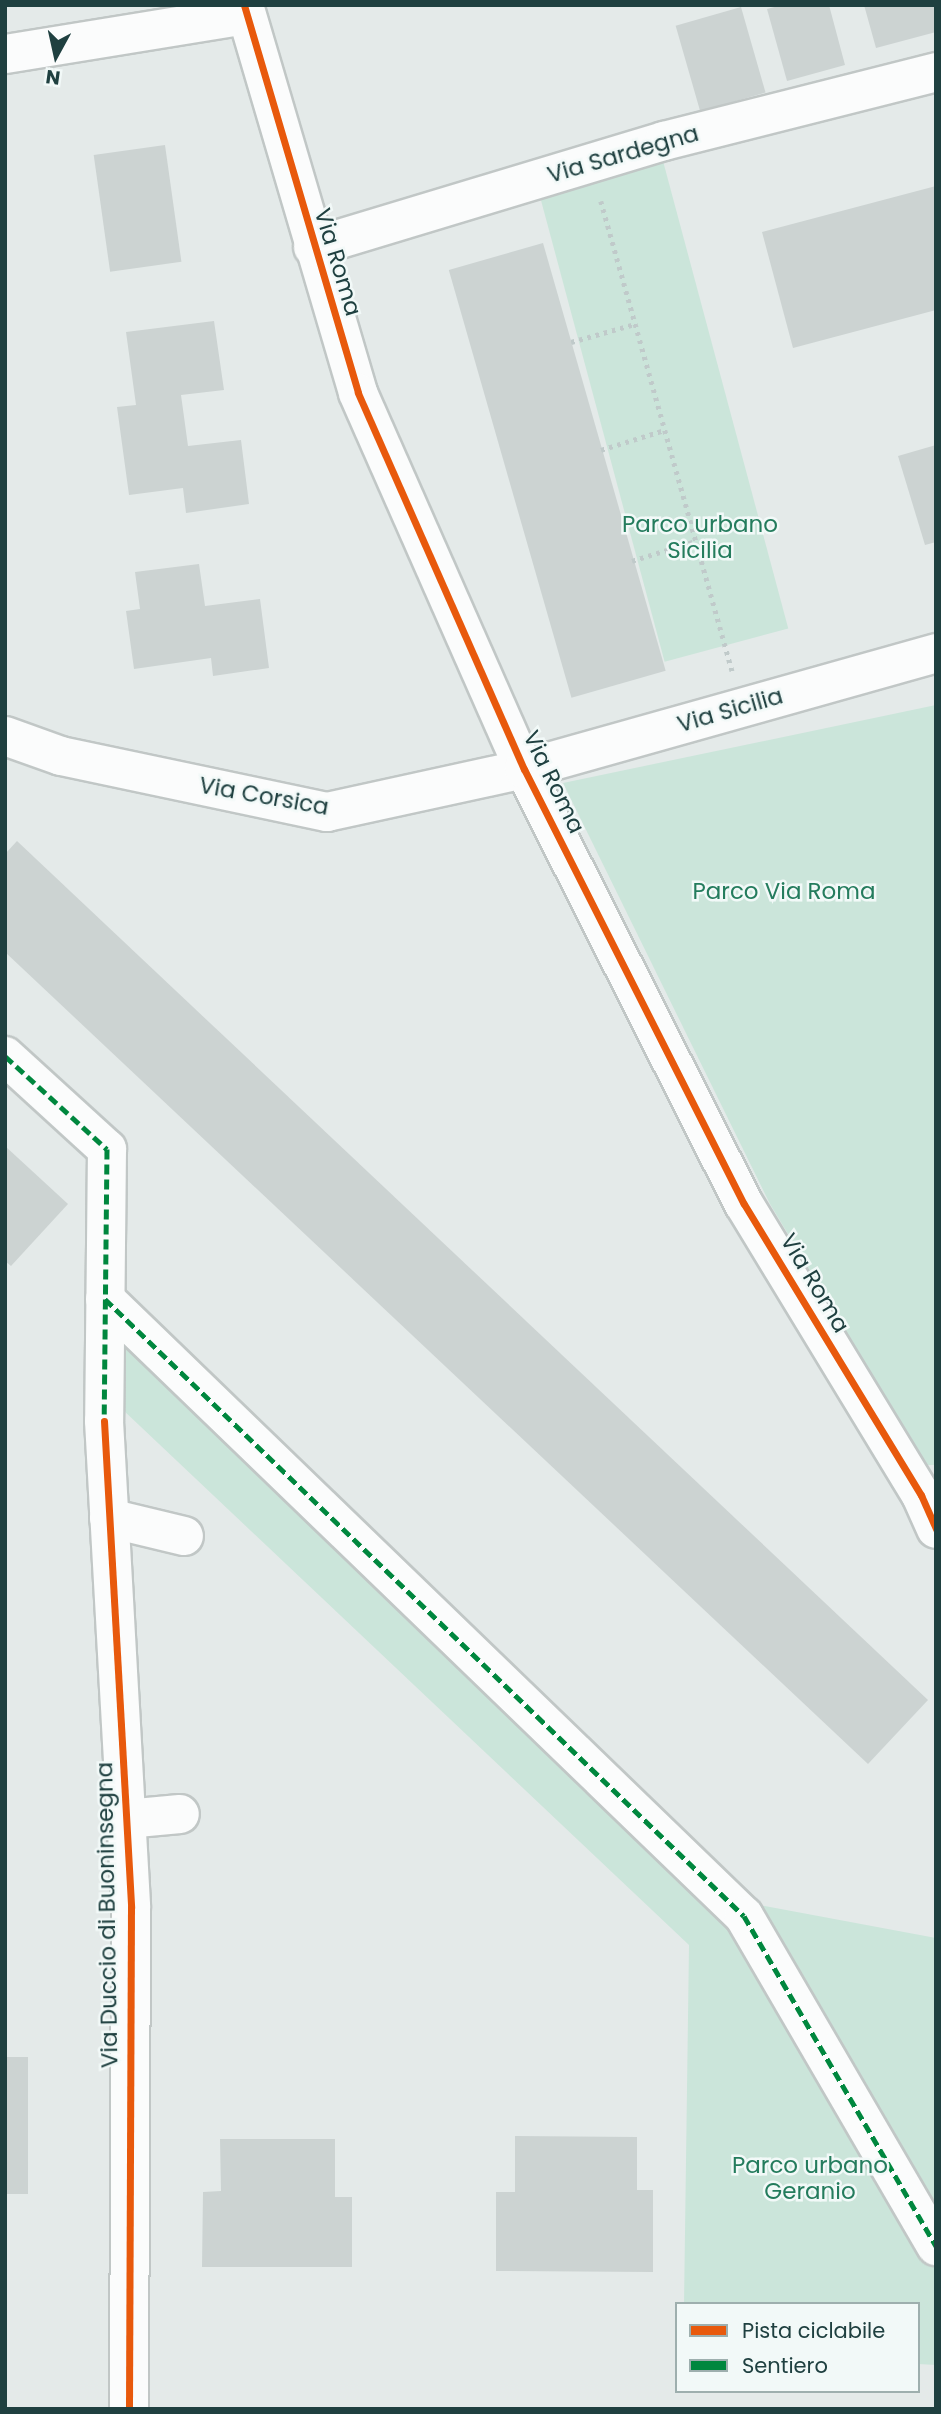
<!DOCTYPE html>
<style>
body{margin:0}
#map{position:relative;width:941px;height:2414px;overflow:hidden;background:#e4eae9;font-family:Poppins,sans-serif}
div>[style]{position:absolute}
.green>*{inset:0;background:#cbe5da;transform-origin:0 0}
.building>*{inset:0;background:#ccd3d2;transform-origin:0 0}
.path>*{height:4.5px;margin-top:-2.25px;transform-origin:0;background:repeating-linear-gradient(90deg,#c0caca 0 3.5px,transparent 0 8.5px)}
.roads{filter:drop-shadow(2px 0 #c1c7c6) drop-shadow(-2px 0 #c1c7c6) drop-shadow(0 2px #c1c7c6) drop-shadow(0 -2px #c1c7c6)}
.minor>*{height:38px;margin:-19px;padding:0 19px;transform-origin:19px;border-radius:19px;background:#fbfcfc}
.quiet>*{height:5px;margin-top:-2.5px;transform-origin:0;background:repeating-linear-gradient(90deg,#00873e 0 10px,transparent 0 15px)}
.cycleway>*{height:7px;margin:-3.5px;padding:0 3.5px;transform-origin:3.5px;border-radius:3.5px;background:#e8590c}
span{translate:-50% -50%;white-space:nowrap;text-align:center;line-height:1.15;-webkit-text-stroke:5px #f2f9f8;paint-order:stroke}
.street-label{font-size:23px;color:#1f4040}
.park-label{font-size:23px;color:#247c5d}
.frame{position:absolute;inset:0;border:7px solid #1f4040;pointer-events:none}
.legend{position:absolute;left:675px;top:2302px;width:245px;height:91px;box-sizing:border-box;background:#f2f9f8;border:2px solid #9eafae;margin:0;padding:9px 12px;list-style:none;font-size:21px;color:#1f4040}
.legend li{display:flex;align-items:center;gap:14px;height:35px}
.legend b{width:35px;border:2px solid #9eafae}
.north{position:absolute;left:21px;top:21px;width:70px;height:70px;-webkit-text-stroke:5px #f2f9f8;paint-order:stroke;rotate:188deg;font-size:19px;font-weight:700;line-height:28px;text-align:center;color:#1f4040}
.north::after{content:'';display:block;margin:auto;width:24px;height:32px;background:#1f4040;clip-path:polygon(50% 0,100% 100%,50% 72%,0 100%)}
</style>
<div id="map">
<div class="green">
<i style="left:663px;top:161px;width:484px;height:128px;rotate:75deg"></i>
<i style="clip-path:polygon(936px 705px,936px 1465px,926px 1465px,770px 1204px,563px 783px)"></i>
<i style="clip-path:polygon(105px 1299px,744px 1902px,936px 1938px,936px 2365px,918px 2364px,918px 2304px,684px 2304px,689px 1945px,104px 1392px)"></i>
</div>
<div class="building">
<i style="clip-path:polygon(782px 5px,829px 5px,845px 65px,787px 81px,767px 9px)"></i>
<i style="clip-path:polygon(864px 5px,936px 5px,936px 32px,876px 48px)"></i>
<i style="left:741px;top:7px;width:89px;height:68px;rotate:74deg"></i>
<i style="left:165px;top:145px;width:118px;height:72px;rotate:82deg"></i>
<i style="clip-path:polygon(936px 186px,936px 310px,793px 348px,762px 232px)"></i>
<i style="left:543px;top:243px;width:445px;height:98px;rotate:74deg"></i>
<i style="clip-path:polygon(214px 321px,224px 390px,181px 395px,188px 446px,241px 440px,249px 504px,186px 513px,183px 488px,129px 495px,117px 407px,136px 405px,126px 332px)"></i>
<i style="clip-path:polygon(936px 445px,936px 542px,925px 545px,898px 456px)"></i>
<i style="clip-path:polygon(199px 564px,205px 606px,260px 599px,269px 668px,213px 676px,211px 658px,134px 669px,126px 611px,140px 609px,135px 572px)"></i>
<i style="clip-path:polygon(17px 841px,928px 1700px,868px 1764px,5px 952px,5px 854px)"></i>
<i style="clip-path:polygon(5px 1146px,68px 1204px,11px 1266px,5px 1261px)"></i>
<i style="left:5px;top:2057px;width:23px;height:137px"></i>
<i style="clip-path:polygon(515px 2136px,637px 2137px,637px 2190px,653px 2190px,653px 2272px,496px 2271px,496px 2192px,515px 2192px)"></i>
<i style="clip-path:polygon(220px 2139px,335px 2139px,335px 2197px,352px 2197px,352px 2267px,202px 2267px,203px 2192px,221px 2191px)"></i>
</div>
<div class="path">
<i style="left:601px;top:201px;width:488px;rotate:74.4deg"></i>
<i style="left:571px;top:342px;width:66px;rotate:-15.7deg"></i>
<i style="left:601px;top:450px;width:67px;rotate:-17.4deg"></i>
<i style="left:632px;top:561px;width:67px;rotate:-17.4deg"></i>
</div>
<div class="roads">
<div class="minor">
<i style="left:244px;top:5px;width:404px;rotate:73.6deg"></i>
<i style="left:358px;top:393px;width:411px;rotate:66.2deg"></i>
<i style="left:524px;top:769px;width:487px;rotate:63.2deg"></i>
<i style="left:744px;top:1204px;width:341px;rotate:58.7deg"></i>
<i style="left:921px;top:1495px;width:37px;rotate:66deg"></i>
<i style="left:5px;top:54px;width:244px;rotate:-9.2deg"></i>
<i style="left:313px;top:247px;width:367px;rotate:-16.8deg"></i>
<i style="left:664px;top:141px;width:281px;rotate:-14.2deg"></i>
<i style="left:5px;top:736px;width:59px;rotate:19.7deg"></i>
<i style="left:61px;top:756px;width:272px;rotate:11.9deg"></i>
<i style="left:327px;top:812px;width:202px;rotate:-12.3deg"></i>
<i style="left:524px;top:769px;width:428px;rotate:-15.7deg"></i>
<i style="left:5px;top:1056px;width:138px;rotate:42.4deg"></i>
<i style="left:107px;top:1149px;width:272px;rotate:90.6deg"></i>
<i style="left:104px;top:1421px;width:487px;rotate:86.8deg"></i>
<i style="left:131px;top:1907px;width:502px;rotate:90.23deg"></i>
<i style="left:105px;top:1299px;width:888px;rotate:44deg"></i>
<i style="left:744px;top:1916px;width:382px;rotate:59.8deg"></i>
<i style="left:109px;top:1518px;width:77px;rotate:13.5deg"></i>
<i style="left:126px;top:1819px;width:54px;rotate:-5.3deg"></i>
</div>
</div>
<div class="quiet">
<i style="left:5px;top:1056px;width:138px;rotate:42.4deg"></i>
<i style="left:107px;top:1149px;width:272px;rotate:90.6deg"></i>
<i style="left:105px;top:1299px;width:888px;rotate:44deg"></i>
<i style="left:744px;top:1916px;width:382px;rotate:59.8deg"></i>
</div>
<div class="cycleway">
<i style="left:244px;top:5px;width:404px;rotate:73.6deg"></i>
<i style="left:358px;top:393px;width:411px;rotate:66.2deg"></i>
<i style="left:524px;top:769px;width:487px;rotate:63.2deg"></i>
<i style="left:744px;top:1204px;width:341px;rotate:58.7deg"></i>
<i style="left:921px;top:1495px;width:37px;rotate:66deg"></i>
<i style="left:104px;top:1421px;width:487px;rotate:86.8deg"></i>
<i style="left:131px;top:1907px;width:502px;rotate:90.23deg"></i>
</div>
<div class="street-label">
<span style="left:623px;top:154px;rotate:-16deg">Via Sardegna</span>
<span style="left:338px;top:262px;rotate:73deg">Via Roma</span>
<span style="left:730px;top:710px;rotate:-16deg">Via Sicilia</span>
<span style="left:554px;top:782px;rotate:64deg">Via Roma</span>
<span style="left:264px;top:796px;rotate:10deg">Via Corsica</span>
<span style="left:815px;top:1283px;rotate:59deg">Via Roma</span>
<span style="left:107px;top:1915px;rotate:-91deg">Via Duccio di Buoninsegna</span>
</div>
<div class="park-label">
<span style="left:700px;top:537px">Parco urbano<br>Sicilia</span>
<span style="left:784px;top:891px">Parco Via Roma</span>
<span style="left:810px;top:2178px">Parco urbano<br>Geranio</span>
</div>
<div class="frame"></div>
<ul class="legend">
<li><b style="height:9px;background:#e8590c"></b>Pista ciclabile</li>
<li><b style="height:9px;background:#00873e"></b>Sentiero</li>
</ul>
<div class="north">N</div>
</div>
